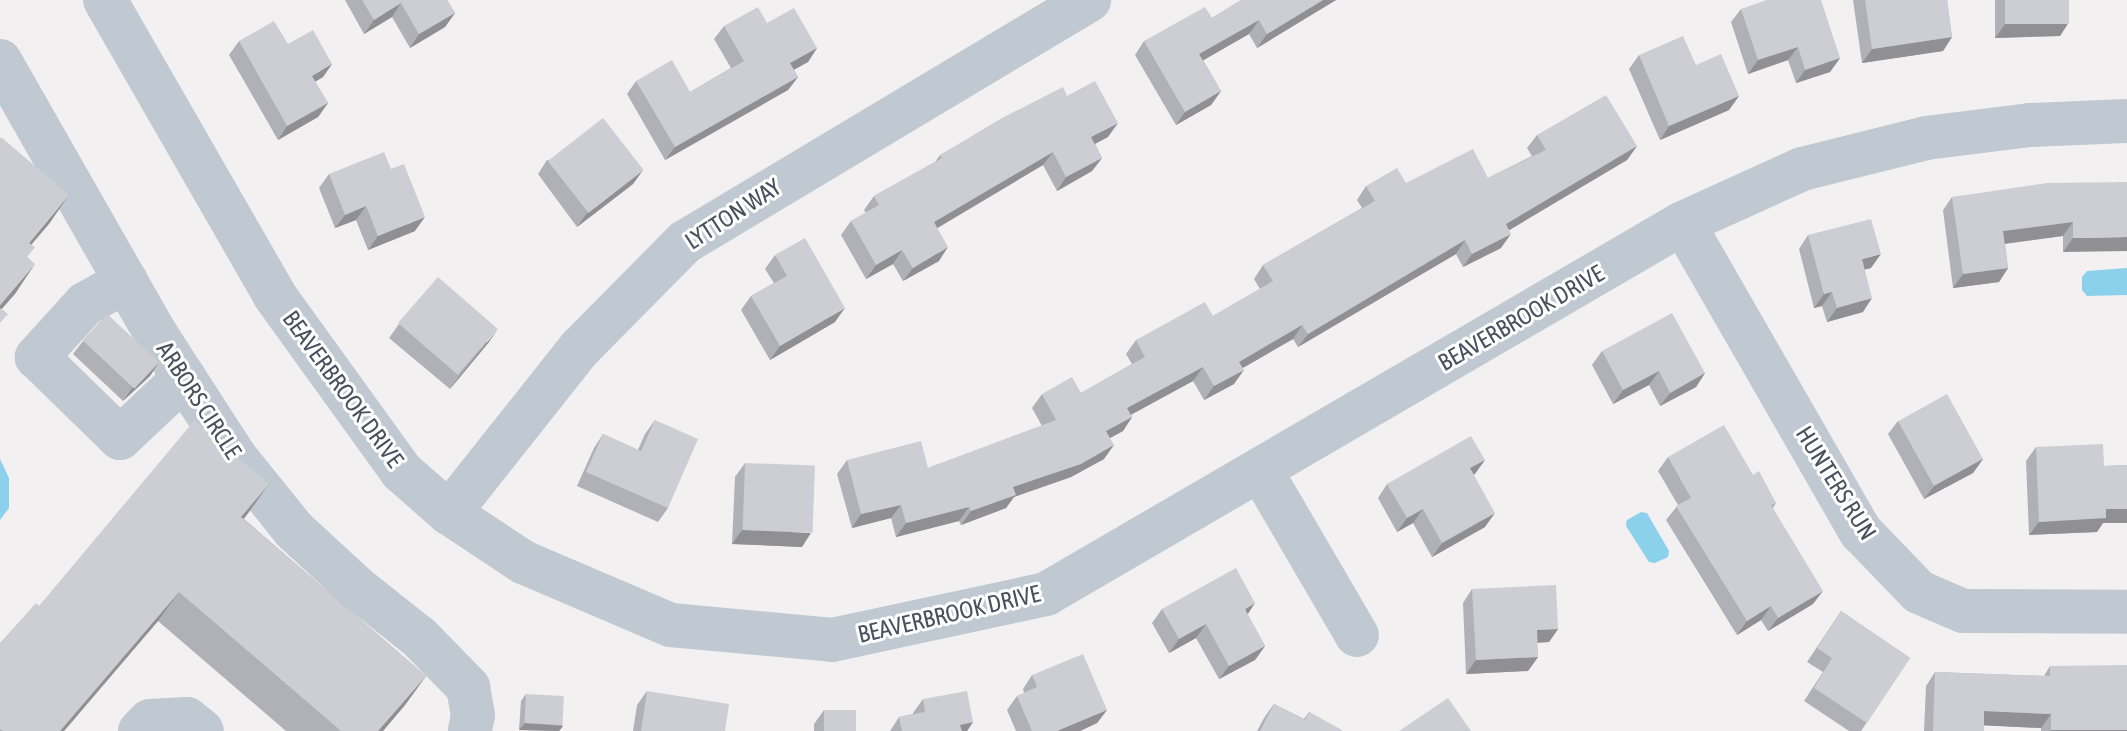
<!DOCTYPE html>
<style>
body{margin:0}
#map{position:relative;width:2127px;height:731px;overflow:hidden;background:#f2f0f0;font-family:"Asap Condensed",sans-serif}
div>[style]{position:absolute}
.water>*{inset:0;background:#8cd1ec}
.minor>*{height:44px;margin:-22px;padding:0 22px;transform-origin:22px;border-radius:22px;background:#c0c9d1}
.wall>*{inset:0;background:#b0b1b6}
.shaded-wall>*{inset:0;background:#909094;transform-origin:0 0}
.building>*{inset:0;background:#cdced4;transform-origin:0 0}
span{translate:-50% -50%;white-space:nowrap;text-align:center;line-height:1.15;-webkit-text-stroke:6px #fff;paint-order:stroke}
.street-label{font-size:24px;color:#48515d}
</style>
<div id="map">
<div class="water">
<i style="clip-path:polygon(2127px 268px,2127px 295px,2087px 296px,2082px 290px,2082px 277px,2087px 271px)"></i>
<i style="clip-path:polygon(0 459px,9px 478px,9px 508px,0 520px)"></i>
<i style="clip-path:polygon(1641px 512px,1647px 513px,1669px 551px,1668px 557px,1655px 563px,1649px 562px,1626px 526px,1627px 520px)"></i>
</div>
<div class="minor">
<i style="left:105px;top:0;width:341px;rotate:60.1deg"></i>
<i style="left:275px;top:296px;width:216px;rotate:54.2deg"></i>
<i style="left:401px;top:471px;width:64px;rotate:41.2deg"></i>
<i style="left:449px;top:513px;width:89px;rotate:33.5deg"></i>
<i style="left:523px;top:562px;width:161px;rotate:23.1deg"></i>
<i style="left:671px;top:625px;width:162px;rotate:5.3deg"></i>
<i style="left:832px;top:640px;width:219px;rotate:-12.1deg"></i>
<i style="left:1046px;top:594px;width:737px;rotate:-30.22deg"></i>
<i style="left:1683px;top:223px;width:131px;rotate:-24.4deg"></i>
<i style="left:1802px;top:169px;width:128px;rotate:-14deg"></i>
<i style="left:1926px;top:138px;width:105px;rotate:-7.1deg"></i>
<i style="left:2030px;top:125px;width:97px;rotate:-2.4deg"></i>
<i style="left:0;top:61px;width:317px;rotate:60.3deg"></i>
<i style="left:157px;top:336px;width:145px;rotate:57.1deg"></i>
<i style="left:236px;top:458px;width:92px;rotate:51.1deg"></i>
<i style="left:294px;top:530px;width:86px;rotate:42.6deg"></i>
<i style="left:357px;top:588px;width:80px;rotate:38.4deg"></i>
<i style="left:420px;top:638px;width:69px;rotate:45.6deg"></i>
<i style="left:468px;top:687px;width:28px;rotate:80deg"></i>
<i style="left:473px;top:715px;width:16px;rotate:101deg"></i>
<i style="left:1683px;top:223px;width:357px;rotate:60.1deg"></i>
<i style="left:1861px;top:532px;width:83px;rotate:46deg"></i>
<i style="left:1919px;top:592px;width:48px;rotate:23.4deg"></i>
<i style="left:1963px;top:611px;width:164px;rotate:0.3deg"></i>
<i style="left:126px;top:281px;width:47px;rotate:150.7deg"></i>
<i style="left:85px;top:304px;width:72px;rotate:132.2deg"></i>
<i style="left:37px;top:357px;width:116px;rotate:44.3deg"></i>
<i style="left:120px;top:438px;width:88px;rotate:-43.2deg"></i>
<i style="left:1261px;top:471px;width:190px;rotate:59.7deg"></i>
<i style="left:449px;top:513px;width:211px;rotate:-51.6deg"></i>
<i style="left:580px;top:348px;width:149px;rotate:-45.3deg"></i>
<i style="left:685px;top:242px;width:471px;rotate:-30.9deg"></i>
<i style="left:140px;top:731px;width:14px;rotate:-45deg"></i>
<i style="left:150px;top:721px;width:37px;rotate:-3deg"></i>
<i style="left:187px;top:719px;width:19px;rotate:39deg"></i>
</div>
<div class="wall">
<i style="clip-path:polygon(345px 0,447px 0,455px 13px,445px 27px,410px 48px,392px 17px,364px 34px)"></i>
<i style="clip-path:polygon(1241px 0,1336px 0,1257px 48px,1249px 34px,1203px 60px,1221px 91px,1211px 105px,1176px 125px,1135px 55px,1144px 41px,1212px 18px)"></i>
<i style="clip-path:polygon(1853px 0,1947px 0,1952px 37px,1943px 51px,1862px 63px)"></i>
<i style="clip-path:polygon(1995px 0,2069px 0,2069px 22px,2060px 36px,1995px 38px)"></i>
<i style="clip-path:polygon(1741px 9px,1840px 58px,1830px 72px,1796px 83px,1788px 60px,1748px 74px,1731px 22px)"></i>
<i style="clip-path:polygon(767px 23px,817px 48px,808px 62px,794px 70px,798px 77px,788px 90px,665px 160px,627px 94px,636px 81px,690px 92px,731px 68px,714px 39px,724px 26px)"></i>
<i style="clip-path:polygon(239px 41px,288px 44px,332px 64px,323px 77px,315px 82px,328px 103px,318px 117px,278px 140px,229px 55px)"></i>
<i style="clip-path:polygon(1639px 55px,1696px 65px,1739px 96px,1729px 110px,1660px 140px,1629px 69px)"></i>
<i style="clip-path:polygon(1067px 96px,1108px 137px,1095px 144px,1102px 158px,1092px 171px,1057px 191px,1043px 165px,937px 228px,939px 261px,903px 281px,893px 264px,866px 279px,841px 235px,851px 221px,866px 213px,864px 210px,874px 196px,935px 162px,940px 155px)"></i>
<i style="clip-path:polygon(1537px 135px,1637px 146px,1627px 160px,1509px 230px,1501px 248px,1463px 267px,1456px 254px,1298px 347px,1293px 339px,1242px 368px,1234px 384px,1204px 400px,1193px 381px,1131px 414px,1132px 417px,1123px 431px,1110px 438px,1104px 459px,1071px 477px,1014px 497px,1006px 508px,961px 525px,959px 521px,896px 537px,891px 518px,852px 528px,837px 474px,847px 460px,928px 468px,1042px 426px,1032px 408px,1042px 394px,1081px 393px,1132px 364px,1126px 354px,1136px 340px,1213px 316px,1260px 289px,1254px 279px,1263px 265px,1362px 208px,1357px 200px,1366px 186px,1488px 178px,1532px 156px,1527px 148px)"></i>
<i style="clip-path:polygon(547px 160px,643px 170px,633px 184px,577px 227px,538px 174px)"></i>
<i style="clip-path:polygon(329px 174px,415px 231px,368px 250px,356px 220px,335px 228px,319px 188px)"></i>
<i style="clip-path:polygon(2127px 182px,2063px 252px,2063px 236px,2005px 244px,2008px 268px,1999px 282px,1953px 288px,1943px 210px,1952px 197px)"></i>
<i style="clip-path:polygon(1808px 235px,1871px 268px,1864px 269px,1863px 312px,1827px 322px,1822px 306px,1814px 308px,1799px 249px)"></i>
<i style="clip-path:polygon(775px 255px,835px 322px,770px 360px,741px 310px,751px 296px,774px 283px,765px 269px)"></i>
<i style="clip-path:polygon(399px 324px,489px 342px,450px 389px,389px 338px)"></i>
<i style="clip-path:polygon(83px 341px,159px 362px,150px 376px,123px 401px,73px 354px)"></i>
<i style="clip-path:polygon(1602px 351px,1705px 373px,1696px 387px,1660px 406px,1649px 385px,1613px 404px,1592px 365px)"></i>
<i style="clip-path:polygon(655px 420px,668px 508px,658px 522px,577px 486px,594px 448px,603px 434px,638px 450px,645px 434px)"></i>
<i style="clip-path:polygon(1898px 421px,1983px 459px,1973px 473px,1924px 499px,1888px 434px)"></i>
<i style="clip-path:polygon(2036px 447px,2104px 466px,2127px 465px,2127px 523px,2103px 523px,2097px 532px,2029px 535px,2026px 461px)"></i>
<i style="clip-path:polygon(1668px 457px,1753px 475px,1776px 503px,1773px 508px,1813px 604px,1768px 631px,1761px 620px,1737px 635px,1666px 520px,1678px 505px,1658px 471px)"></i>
<i style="clip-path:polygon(1485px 460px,1473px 475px,1485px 527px,1432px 557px,1413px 523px,1397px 532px,1378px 498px,1387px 484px)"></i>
<i style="clip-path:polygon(745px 463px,802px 547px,732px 544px,735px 477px)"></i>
<i style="clip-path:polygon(269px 484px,244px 519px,426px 676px,405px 705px,383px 731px,286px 731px,158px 621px,64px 731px,0 731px,0 643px,39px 606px)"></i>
<i style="clip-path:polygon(1472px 589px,1558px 629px,1549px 642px,1537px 643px,1538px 657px,1528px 671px,1466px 674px,1463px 603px)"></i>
<i style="clip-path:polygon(1162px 609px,1247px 614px,1265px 646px,1255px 660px,1219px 679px,1196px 638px,1169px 653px,1152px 623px)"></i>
<i style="clip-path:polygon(1841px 611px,1910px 658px,1861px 731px,1849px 731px,1804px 701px,1823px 672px,1807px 662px)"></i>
<i style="clip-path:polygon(2050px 666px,2127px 731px,2041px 731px,2041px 728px,1984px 725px,1984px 731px,1924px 731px,1926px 686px,1935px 672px,2044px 676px)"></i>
<i style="clip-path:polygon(1032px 675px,1107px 710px,1097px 723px,1080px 731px,1016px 731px,1007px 710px,1017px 696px,1024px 693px,1023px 689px)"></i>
<i style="clip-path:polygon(647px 691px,725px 731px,633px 731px,637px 705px)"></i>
<i style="clip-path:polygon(526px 694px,563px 726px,559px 731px,519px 730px,521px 701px)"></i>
<i style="clip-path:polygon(923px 699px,973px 722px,967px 731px,890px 731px,899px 717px,913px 714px,913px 713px)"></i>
<i style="clip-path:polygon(1274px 704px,1304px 719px,1309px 712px,1342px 731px,1257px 731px,1264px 718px)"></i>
<i style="clip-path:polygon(824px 710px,856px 731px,814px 731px,814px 724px)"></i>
</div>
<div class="shaded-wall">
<i style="clip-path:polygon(1323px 0,1336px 0,1257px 48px,1267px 34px)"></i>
<i style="clip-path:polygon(401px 3px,392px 17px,364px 34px,374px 20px)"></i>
<i style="clip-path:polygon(455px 13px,445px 27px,410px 48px,419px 34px)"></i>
<i style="clip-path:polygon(1259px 20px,1249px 34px,1190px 68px,1199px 54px)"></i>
<i style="clip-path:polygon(2069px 22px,2060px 36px,1995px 38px,2005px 24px)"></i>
<i style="clip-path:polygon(1952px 37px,1943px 51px,1862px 63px,1872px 49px)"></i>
<i style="clip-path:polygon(1798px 47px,1788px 60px,1748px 74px,1758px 60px)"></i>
<i style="clip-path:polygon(817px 48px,808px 62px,780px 77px,790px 63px)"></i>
<i style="clip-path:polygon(1840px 58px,1830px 72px,1796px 83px,1805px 70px)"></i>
<i style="clip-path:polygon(332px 64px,323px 77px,302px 89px,312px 76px)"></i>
<i style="clip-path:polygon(798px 77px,788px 90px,665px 160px,675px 147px)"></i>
<i style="clip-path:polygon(1221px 91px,1211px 105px,1176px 125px,1185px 112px)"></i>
<i style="clip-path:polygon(1739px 96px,1729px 110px,1660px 140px,1669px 126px)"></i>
<i style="clip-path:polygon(328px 103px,318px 117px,278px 140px,287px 126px)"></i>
<i style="clip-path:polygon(1118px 123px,1108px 137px,1081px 151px,1091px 137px)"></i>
<i style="clip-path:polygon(1637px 146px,1627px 160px,1496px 238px,1506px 224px)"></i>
<i style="clip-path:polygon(1053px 152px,1043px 165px,924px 236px,934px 222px)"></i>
<i style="clip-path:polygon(1102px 158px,1092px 171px,1057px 191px,1066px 177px)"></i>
<i style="clip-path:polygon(643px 170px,633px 184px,577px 227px,587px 213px)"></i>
<i style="clip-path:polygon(69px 195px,49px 224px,8px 272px,29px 243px)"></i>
<i style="clip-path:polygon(366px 206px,356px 220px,335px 228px,345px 215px)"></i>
<i style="clip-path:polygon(425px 217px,415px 231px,368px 250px,378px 236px)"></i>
<i style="clip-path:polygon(2073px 222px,2063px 236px,1994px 245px,2003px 231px)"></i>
<i style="clip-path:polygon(1511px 234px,1501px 248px,1463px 267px,1472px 254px)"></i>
<i style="clip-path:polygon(2127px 237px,2127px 251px,2063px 252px,2073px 238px)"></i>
<i style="clip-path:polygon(1465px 240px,1456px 254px,1298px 347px,1308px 334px)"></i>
<i style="clip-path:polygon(948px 247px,939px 261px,903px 281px,913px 268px)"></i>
<i style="clip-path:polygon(902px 250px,893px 264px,866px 279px,876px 265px)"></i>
<i style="clip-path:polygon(1881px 254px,1871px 268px,1852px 273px,1862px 259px)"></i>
<i style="clip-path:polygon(35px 264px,15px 294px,0 311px,0 305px)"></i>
<i style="clip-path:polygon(2008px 268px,1999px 282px,1953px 288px,1963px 274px)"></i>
<i style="clip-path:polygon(1832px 292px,1822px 306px,1814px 308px,1824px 294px)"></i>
<i style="clip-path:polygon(1872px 298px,1863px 312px,1827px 322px,1837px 308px)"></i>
<i style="clip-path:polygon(845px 308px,835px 322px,770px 360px,780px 346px)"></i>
<i style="clip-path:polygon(1302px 325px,1293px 339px,1229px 376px,1239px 362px)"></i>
<i style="clip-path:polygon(498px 329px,489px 342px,450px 389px,460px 375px)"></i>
<i style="clip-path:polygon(159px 362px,150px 376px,123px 401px,133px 387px)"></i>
<i style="clip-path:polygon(1203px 367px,1193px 381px,1118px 422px,1127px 408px)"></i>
<i style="clip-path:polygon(1244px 370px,1234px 384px,1204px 400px,1214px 386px)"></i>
<i style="clip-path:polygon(1659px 371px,1649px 385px,1613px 404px,1623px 390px)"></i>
<i style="clip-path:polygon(1705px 373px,1696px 387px,1660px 406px,1670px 393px)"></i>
<i style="clip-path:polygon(1132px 417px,1123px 431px,1097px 445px,1106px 431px)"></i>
<i style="clip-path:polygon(1114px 445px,1104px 459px,1071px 477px,1014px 497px,1006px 508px,961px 525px,971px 511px,1013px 487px)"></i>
<i style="clip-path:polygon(1983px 459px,1973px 473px,1924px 499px,1934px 486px)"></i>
<i style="clip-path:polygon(1485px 460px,1475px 474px,1460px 482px,1470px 468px)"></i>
<i style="clip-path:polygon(269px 484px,248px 513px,221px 546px,241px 517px)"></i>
<i style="clip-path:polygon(901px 505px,891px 518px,852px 528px,861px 514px)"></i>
<i style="clip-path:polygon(969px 507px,959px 521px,896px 537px,906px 523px)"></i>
<i style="clip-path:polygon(1423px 509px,1413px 523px,1397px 532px,1407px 518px)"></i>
<i style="clip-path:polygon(2106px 509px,2127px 509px,2127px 523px,2103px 523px,2097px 532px,2029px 535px,2039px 522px)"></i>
<i style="clip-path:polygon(1495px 513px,1485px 527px,1432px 557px,1442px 543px)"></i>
<i style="clip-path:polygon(742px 530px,811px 533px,802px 547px,732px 544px)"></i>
<i style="clip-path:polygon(1823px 591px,1813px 604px,1768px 631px,1778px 618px)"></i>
<i style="clip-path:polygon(179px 592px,158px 621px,64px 731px,60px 731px)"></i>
<i style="clip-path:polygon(1255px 603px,1246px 617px,1245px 609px)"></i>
<i style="clip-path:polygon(1771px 606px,1761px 620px,1737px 635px,1747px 621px)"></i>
<i style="clip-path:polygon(1206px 624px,1196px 638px,1169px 653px,1179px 639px)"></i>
<i style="clip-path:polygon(1558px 629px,1549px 642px,1527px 643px,1537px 630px)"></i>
<i style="clip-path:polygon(1265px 646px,1255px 660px,1219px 679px,1229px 666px)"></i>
<i style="clip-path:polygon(1538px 657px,1528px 671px,1466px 674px,1476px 660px)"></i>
<i style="clip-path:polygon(426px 676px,405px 705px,383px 731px,378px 731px)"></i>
<i style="clip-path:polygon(1107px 710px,1097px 723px,1080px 731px,1057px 731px)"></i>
<i style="clip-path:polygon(1984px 711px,2051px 714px,2041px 728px,1975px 725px)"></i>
<i style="clip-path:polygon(973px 722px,967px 731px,956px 731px,960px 725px)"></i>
<i style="clip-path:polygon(525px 723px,563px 726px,559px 731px,519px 730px)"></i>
<i style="left:2051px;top:730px;width:76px;height:1px"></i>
</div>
<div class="building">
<i style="clip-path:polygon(362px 0,447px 0,455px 13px,419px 34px,401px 3px,374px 20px)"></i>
<i style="clip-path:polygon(1241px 0,1323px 0,1267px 34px,1259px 20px,1199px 54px,1221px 91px,1185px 112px,1144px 41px,1205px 7px,1212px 18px)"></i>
<i style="clip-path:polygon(1767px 0,1821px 0,1840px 58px,1805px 70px,1798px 47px,1758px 60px,1741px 9px)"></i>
<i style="clip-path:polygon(1865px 0,1947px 0,1952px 37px,1872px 49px)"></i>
<i style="left:2005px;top:0;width:64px;height:24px"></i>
<i style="clip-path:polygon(758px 7px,767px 23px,794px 8px,817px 48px,790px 63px,798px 77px,675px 147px,636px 81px,672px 60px,690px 92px,744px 61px,724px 26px)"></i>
<i style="clip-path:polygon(274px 21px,288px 44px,313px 30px,332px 64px,312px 76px,328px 103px,287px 126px,239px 41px)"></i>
<i style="clip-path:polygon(1683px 36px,1696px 65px,1721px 54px,1739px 96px,1669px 126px,1639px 55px)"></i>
<i style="clip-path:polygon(1095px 81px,1118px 123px,1091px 137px,1102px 158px,1066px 177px,1053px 152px,934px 222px,948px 247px,913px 268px,902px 250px,876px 265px,851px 221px,879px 205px,874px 196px,942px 158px,940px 155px,1002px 118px,1063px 87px,1067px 96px)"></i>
<i style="clip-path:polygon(1606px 95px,1637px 146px,1506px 224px,1511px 234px,1472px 254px,1465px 240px,1308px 334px,1302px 325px,1239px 362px,1244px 370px,1214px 386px,1203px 367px,1127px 408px,1132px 417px,1106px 431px,1114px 445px,1081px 464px,1013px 487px,1016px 495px,971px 511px,969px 507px,906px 523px,901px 505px,861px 514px,847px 460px,921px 441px,928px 468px,1056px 420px,1042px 394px,1072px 377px,1081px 393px,1145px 357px,1136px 340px,1205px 302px,1213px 316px,1273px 281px,1263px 265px,1375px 201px,1366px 186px,1397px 168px,1406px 183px,1473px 149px,1488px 178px,1546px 150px,1537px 135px)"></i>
<i style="left:603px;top:118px;width:66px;height:70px;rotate:52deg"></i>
<i style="clip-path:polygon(1px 137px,69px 195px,29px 243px,35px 247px,27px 257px,35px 264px,0 305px,0 139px)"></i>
<i style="clip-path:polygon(384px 152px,391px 169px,404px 164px,425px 217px,378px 236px,366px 206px,345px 215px,329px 174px)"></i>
<i style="clip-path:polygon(2127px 182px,2127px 237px,2073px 238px,2073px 222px,2003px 231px,2008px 268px,1963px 274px,1952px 197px,2047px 183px)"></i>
<i style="clip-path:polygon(1871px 219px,1881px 254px,1862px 259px,1872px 298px,1837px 308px,1832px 292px,1824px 294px,1808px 235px)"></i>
<i style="clip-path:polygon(805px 238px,845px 308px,780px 346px,751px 296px,787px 276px,775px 255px)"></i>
<i style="left:438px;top:277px;width:79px;height:61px;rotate:41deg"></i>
<i style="clip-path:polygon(0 308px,8px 314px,0 323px)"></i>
<i style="clip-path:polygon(1672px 313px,1705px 373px,1670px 393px,1659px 371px,1623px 390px,1602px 351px)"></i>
<i style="left:107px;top:314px;width:71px;height:36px;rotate:43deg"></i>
<i style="left:1947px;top:394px;width:74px;height:56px;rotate:61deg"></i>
<i style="clip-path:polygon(655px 420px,698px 439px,668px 508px,586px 472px,603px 434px,641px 451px)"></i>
<i style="clip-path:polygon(194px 421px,269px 484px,241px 517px,426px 676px,378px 731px,341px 731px,179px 592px,60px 731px,3px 731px,0 729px,0 643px,36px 603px,39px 606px)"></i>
<i style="clip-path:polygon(1724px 425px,1753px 475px,1759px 471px,1776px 503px,1771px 505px,1823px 591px,1778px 618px,1771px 606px,1747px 621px,1676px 506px,1691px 498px,1668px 457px)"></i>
<i style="clip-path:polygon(1471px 436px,1485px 460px,1470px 468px,1495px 513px,1442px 543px,1423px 509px,1407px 518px,1387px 484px)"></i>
<i style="clip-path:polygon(2103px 444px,2104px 466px,2127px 465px,2127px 509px,2106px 509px,2106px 518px,2039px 522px,2036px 447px)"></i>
<i style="left:745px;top:463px;width:70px;height:67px;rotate:2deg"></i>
<i style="clip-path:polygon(1236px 568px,1255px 603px,1245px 609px,1265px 646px,1229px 666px,1206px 624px,1179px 639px,1162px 609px)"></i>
<i style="clip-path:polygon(1556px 585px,1558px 629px,1537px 630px,1538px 657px,1476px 660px,1472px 589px)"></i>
<i style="clip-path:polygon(1841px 611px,1910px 658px,1867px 723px,1814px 688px,1832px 658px,1817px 648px)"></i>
<i style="clip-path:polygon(1083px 654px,1107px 710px,1057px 731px,1032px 731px,1017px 696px,1037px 687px,1032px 675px)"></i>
<i style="clip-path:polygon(2127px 665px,2127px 730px,2051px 730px,2051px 714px,1984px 711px,1984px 731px,1933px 731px,1935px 672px,2050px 676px,2050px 666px)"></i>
<i style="clip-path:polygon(647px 691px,729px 704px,725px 731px,641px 731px)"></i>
<i style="clip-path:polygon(967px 691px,973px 722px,960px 725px,962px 731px,902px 731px,899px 717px,925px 712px,923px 699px)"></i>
<i style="left:526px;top:694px;width:38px;height:29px;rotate:3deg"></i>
<i style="clip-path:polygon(1448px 698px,1471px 731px,1399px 731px)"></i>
<i style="clip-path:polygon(1274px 704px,1305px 720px,1309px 712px,1342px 730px,1342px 731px,1260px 731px)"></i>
<i style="left:824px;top:710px;width:32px;height:21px"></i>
</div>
<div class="street-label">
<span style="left:733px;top:214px;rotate:-33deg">LYTTON WAY</span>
<span style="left:1521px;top:318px;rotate:-30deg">BEAVERBROOK DRIVE</span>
<span style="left:343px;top:389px;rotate:54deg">BEAVERBROOK DRIVE</span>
<span style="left:199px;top:400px;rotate:57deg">ARBORS CIRCLE</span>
<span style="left:1836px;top:483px;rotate:58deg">HUNTERS RUN</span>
<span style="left:949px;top:614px;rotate:-13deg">BEAVERBROOK DRIVE</span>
</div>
</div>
